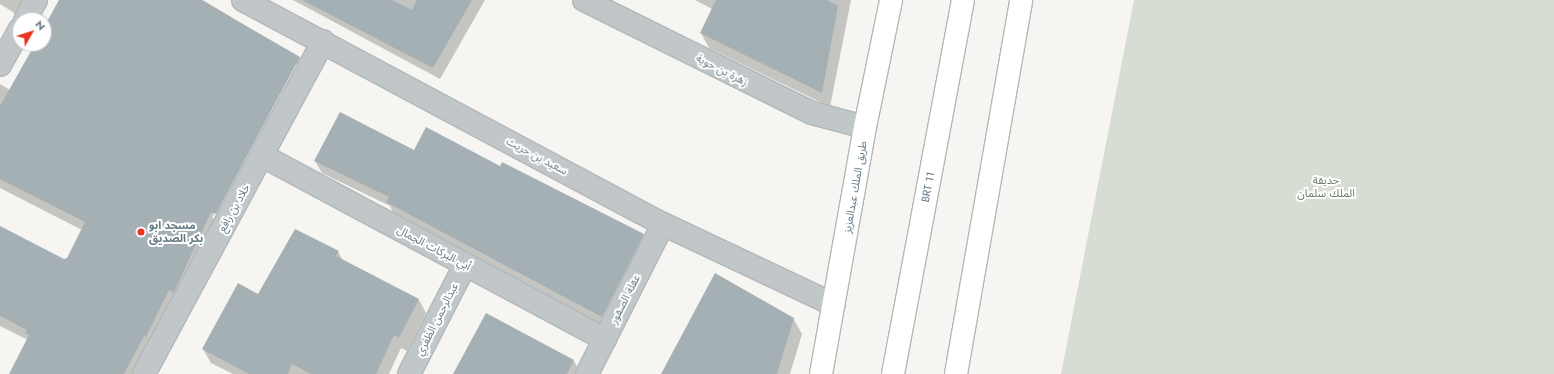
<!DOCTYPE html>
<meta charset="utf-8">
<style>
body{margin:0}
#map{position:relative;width:1554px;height:374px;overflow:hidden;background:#f6f5f2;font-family:Jost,"Noto Sans Arabic",sans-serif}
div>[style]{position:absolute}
.green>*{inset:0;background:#d8ddd3}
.shadow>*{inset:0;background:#0003}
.building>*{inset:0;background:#a5b0b4}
.roads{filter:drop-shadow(1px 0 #b2b8bb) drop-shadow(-1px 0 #b2b8bb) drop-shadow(0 1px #b2b8bb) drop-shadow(0 -1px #b2b8bb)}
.minor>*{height:22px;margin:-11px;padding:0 11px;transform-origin:11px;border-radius:11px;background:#c1c6c8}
.major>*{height:22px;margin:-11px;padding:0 11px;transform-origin:11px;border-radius:11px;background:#fff}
.dots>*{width:11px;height:11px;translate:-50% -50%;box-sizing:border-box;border:2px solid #fff;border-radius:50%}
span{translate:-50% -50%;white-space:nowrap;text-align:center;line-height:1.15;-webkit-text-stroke:4px #fff;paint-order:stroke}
.street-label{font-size:11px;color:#647a84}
.park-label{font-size:11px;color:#6b7b63}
.poi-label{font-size:11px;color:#647a84;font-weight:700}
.left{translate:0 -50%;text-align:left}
.north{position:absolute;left:12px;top:12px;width:40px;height:40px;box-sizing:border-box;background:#fff;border:1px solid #c1cace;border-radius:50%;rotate:51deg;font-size:11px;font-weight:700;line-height:16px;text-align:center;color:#647a84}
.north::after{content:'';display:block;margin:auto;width:14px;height:18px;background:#e83320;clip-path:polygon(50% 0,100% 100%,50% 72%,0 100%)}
</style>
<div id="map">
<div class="green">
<i style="clip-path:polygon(1134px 0,1554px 0,1554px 374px,1061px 374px)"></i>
</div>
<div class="shadow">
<i style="clip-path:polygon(0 0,23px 0,16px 14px,0 4px)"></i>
<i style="clip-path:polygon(evenodd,60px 0,203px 0,300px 58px,308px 72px,140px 374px,11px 374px,28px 340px,0 326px,0 227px,64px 260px,68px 259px,82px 230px,0 188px,0 84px,10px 90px,36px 44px,44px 44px,44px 29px,60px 0,295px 64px,298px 64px,214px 219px,212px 218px,295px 64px)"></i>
<i style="clip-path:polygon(293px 0,485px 0,440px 79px)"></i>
<i style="clip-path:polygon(695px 0,851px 0,830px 107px,709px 48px,701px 33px,712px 9px)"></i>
<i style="clip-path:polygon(414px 151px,500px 168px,643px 235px,650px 248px,609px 329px,394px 214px,390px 206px,322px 173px,315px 161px)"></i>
<i style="clip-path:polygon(338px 252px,344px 262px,419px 300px,426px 313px,407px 351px,401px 348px,389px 374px,233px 374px,211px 363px,203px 349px,258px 295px)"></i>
<i style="clip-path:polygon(486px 314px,574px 361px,581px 374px,454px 374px)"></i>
<i style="clip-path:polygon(793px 318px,802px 334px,790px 374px,662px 374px)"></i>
</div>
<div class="building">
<i style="clip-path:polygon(59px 0,201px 0,300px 57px,216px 214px,211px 212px,174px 292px,169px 290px,146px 337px,144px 336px,124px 374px,9px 374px,29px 335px,25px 333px,27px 330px,0 316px,0 226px,64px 259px,67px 258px,85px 222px,0 179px,0 106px,35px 44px,44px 44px,44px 27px)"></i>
<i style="clip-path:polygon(302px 0,392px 0,412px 10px,417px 0,472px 0,433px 68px)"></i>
<i style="clip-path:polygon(716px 0,827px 0,838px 6px,822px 93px,700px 33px)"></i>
<i style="clip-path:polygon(340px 112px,414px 150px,426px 127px,500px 166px,502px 162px,644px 234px,602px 317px,386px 202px,389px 197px,314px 161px)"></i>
<i style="clip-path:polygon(295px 229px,339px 251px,336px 256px,419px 299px,399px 338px,394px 335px,376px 374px,311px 374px,292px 364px,288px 374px,249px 374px,202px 349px,238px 283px,258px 294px)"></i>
<i style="clip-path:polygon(715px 273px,794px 318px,777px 374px,661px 374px)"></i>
<i style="clip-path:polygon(486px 313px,574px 360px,567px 374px,453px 374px)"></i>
</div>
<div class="roads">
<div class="minor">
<i style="left:243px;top:0;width:476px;rotate:28.1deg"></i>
<i style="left:663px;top:224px;width:189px;rotate:25.3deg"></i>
<i style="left:584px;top:0;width:254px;rotate:26.4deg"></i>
<i style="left:812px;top:113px;width:55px;rotate:14.8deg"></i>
<i style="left:25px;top:20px;width:23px;rotate:-61deg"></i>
<i style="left:0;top:65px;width:41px;rotate:-60.9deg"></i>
<i style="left:263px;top:156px;width:388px;rotate:28.2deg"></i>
<i style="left:144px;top:374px;width:378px;rotate:-61.7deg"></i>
<i style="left:409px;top:374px;width:123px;rotate:-62.8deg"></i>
<i style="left:587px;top:374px;width:168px;rotate:-63.1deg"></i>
</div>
<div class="major">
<i style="left:821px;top:374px;width:251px;rotate:-79.9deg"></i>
<i style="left:865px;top:127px;width:130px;rotate:-78.4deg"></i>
<i style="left:893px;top:374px;width:380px;rotate:-79.4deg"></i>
<i style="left:956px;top:374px;width:380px;rotate:-80.1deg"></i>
</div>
</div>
<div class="dots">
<i style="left:141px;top:232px;background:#e83320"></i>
</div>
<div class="street-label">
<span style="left:722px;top:70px;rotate:27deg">زهرة بن حوية</span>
<span style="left:537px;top:156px;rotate:28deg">سعيد بن حريث</span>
<span style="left:855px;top:187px;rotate:-80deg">طريق الملك عبدالعزيز</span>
<span style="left:928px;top:187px;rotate:-79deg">BRT 11</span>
<span style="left:234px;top:208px;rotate:-61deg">خلاد بن رافع</span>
<span style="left:434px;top:248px;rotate:28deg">أبي البركات الجمال</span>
<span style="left:625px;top:299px;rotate:-63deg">عقلة الصقور</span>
<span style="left:437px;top:319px;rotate:-63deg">عبدالرحمن الظفري</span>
</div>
<div class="park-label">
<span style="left:1326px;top:187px">حديقة<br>الملك سلمان</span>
</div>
<div class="poi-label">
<span class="left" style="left:149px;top:232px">مسجد ابو<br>بكر الصديق</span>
</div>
<div class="north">N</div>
</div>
